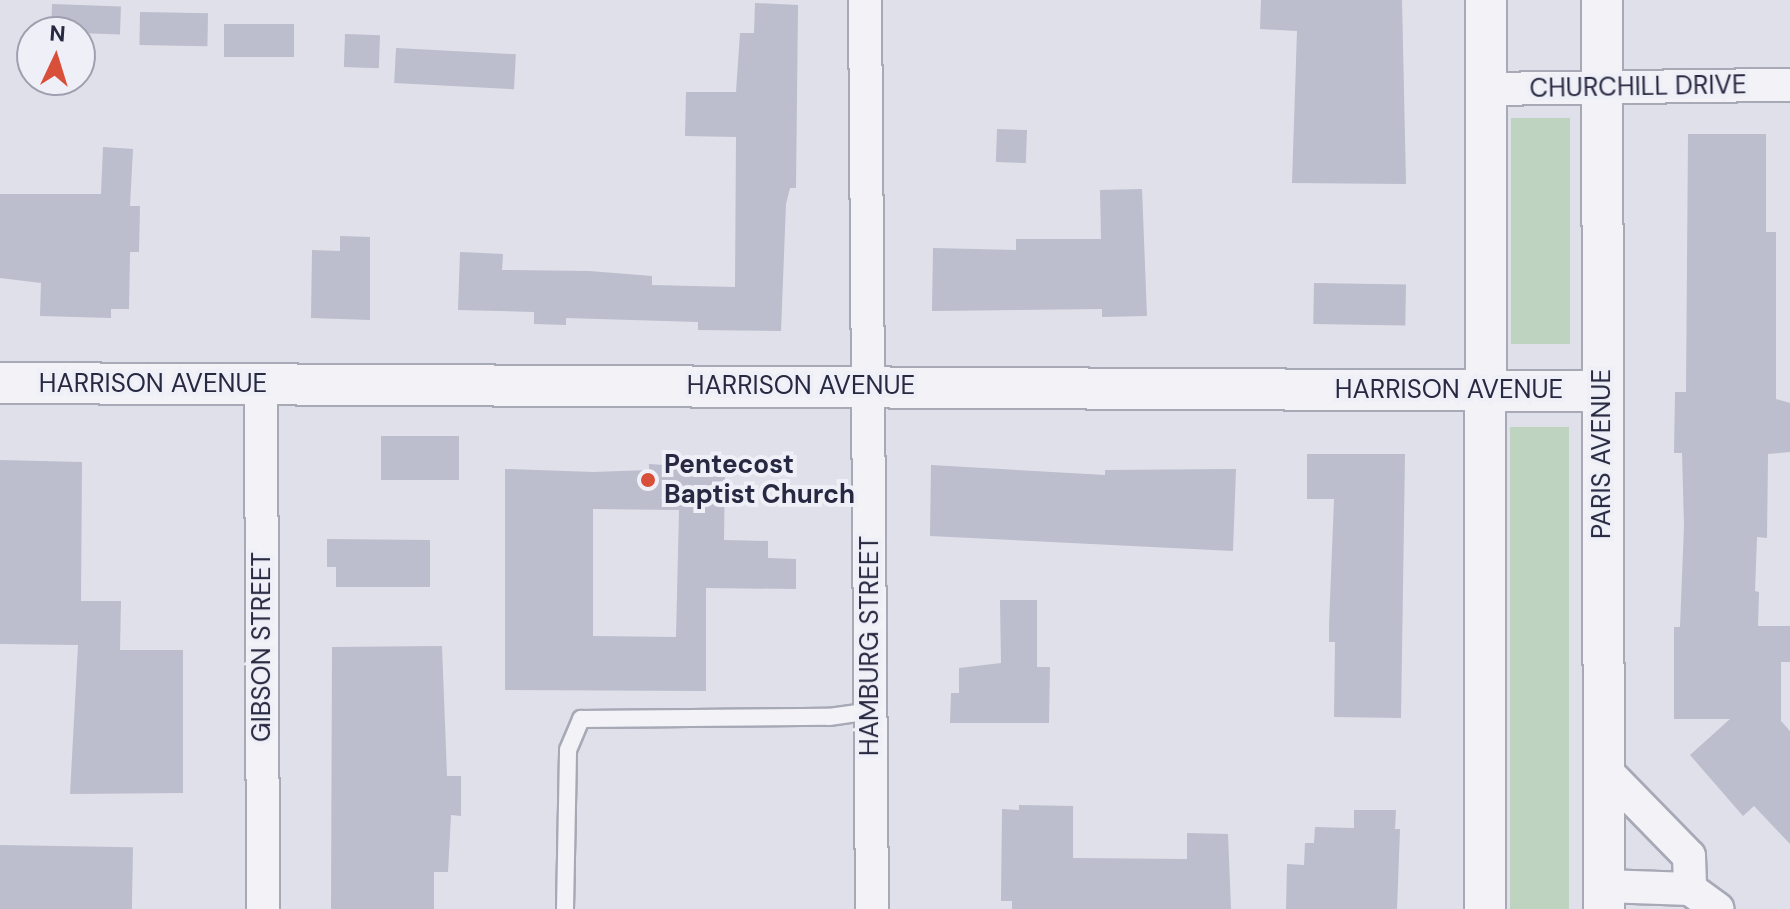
<!DOCTYPE html>
<style>
body{margin:0}
#map{position:relative;width:1790px;height:909px;overflow:hidden;background:#dfe0e9;font-family:"DM Sans",sans-serif}
div>[style]{position:absolute}
.green>*{inset:0;background:#bfd4c0;transform-origin:0 0}
.building>*{inset:0;background:#bcbdcd;transform-origin:0 0}
.roads{filter:drop-shadow(2px 0 #a8a9b7) drop-shadow(-2px 0 #a8a9b7) drop-shadow(0 2px #a8a9b7) drop-shadow(0 -2px #a8a9b7)}
.service>*{height:16px;margin:-8px;padding:0 8px;transform-origin:8px;border-radius:8px;background:#f2f2f7}
.minor>*{height:32px;margin:-16px;padding:0 16px;transform-origin:16px;border-radius:16px;background:#f2f2f7}
.tertiary>*{height:40px;margin:-20px;padding:0 20px;transform-origin:20px;border-radius:20px;background:#f2f2f7}
.dots>*{width:22px;height:22px;translate:-50% -50%;box-sizing:border-box;border:4px solid #eff0f7;border-radius:50%}
span{translate:-50% -50%;white-space:nowrap;text-align:center;line-height:1.15;-webkit-text-stroke:8px #eff0f7;paint-order:stroke}
.street-label{font-size:26px;color:#272942}
.poi-label{font-size:26px;color:#272942;font-weight:700}
.left{translate:0 -50%;text-align:left}
.north{position:absolute;left:16px;top:16px;width:80px;height:80px;box-sizing:border-box;background:#eff0f7;border:2px solid #9fa0af;border-radius:50%;rotate:4deg;font-size:22px;font-weight:700;line-height:32px;text-align:center;color:#272942}
.north::after{content:'';display:block;margin:auto;width:28px;height:36px;background:#d84f3a;clip-path:polygon(50% 0,100% 100%,50% 72%,0 100%)}
</style>
<div id="map">
<div class="green">
<i style="left:1511px;top:118px;width:59px;height:226px"></i>
<i style="left:1510px;top:427px;width:59px;height:482px"></i>
</div>
<div class="building">
<i style="clip-path:polygon(1261px 0,1402px 0,1406px 184px,1292px 183px,1297px 31px,1260px 29px)"></i>
<i style="clip-path:polygon(755px 3px,798px 5px,796px 188px,790px 188px,786px 204px,781px 331px,698px 330px,698px 322px,566px 318px,566px 325px,534px 324px,534px 312px,458px 310px,460px 252px,503px 254px,502px 270px,589px 271px,652px 276px,652px 285px,735px 287px,736px 137px,685px 136px,686px 92px,736px 92px,740px 33px,754px 33px)"></i>
<i style="left:52px;top:4px;width:69px;height:28px;rotate:2deg"></i>
<i style="left:140px;top:12px;width:68px;height:33px;rotate:1deg"></i>
<i style="left:224px;top:24px;width:70px;height:33px"></i>
<i style="left:345px;top:34px;width:35px;height:33px;rotate:2deg"></i>
<i style="left:396px;top:48px;width:120px;height:35px;rotate:3deg"></i>
<i style="left:997px;top:129px;width:30px;height:33px;rotate:2deg"></i>
<i style="clip-path:polygon(1688px 134px,1766px 134px,1766px 232px,1776px 232px,1776px 399px,1790px 403px,1790px 452px,1768px 454px,1767px 538px,1757px 537px,1755px 591px,1759px 592px,1758px 626px,1790px 626px,1790px 662px,1781px 662px,1781px 721px,1790px 731px,1790px 844px,1754px 806px,1743px 816px,1690px 755px,1730px 719px,1674px 719px,1674px 627px,1680px 627px,1684px 526px,1682px 453px,1674px 453px,1675px 392px,1686px 392px)"></i>
<i style="clip-path:polygon(103px 147px,133px 149px,130px 206px,140px 206px,139px 252px,130px 252px,129px 309px,111px 309px,111px 318px,40px 316px,41px 283px,0 278px,0 194px,101px 194px)"></i>
<i style="clip-path:polygon(1142px 189px,1147px 316px,1102px 317px,1102px 309px,932px 311px,933px 248px,1016px 250px,1016px 239px,1101px 239px,1100px 190px)"></i>
<i style="clip-path:polygon(340px 236px,370px 237px,370px 320px,311px 318px,312px 250px,340px 251px)"></i>
<i style="left:1314px;top:283px;width:92px;height:41px;rotate:1deg"></i>
<i style="left:381px;top:436px;width:78px;height:44px"></i>
<i style="clip-path:polygon(1307px 454px,1405px 454px,1401px 718px,1334px 717px,1335px 642px,1329px 642px,1329px 626px,1334px 499px,1307px 499px)"></i>
<i style="clip-path:polygon(0 460px,82px 462px,81px 601px,121px 601px,120px 650px,183px 650px,183px 793px,70px 794px,78px 645px,0 644px)"></i>
<i style="clip-path:polygon(evenodd,649px 464px,725px 469px,724px 540px,768px 541px,768px 558px,796px 559px,796px 589px,706px 588px,706px 691px,505px 690px,505px 469px,593px 472px,649px 470px,649px 464px,593px 509px,679px 510px,676px 637px,593px 636px,593px 509px)"></i>
<i style="clip-path:polygon(931px 465px,1105px 475px,1105px 470px,1236px 469px,1233px 551px,930px 536px)"></i>
<i style="clip-path:polygon(327px 539px,430px 540px,430px 587px,336px 587px,336px 567px,327px 567px)"></i>
<i style="clip-path:polygon(1000px 600px,1037px 600px,1037px 667px,1050px 667px,1049px 723px,950px 723px,951px 693px,959px 693px,959px 668px,1001px 663px)"></i>
<i style="clip-path:polygon(442px 646px,447px 776px,461px 776px,461px 816px,451px 815px,448px 872px,434px 872px,434px 909px,331px 909px,332px 647px)"></i>
<i style="clip-path:polygon(1019px 805px,1073px 806px,1073px 858px,1187px 859px,1187px 833px,1228px 834px,1231px 909px,1012px 909px,1012px 901px,1001px 901px,1002px 809px,1019px 810px)"></i>
<i style="clip-path:polygon(1354px 810px,1396px 810px,1395px 829px,1400px 829px,1397px 909px,1286px 909px,1287px 864px,1304px 865px,1305px 843px,1314px 843px,1315px 827px,1354px 828px)"></i>
<i style="left:0;top:845px;width:133px;height:64px;rotate:1deg"></i>
</div>
<div class="roads">
<div class="service">
<i style="left:565px;top:909px;width:159px;rotate:-88.9deg"></i>
<i style="left:568px;top:750px;width:34px;rotate:-67deg"></i>
<i style="left:581px;top:719px;width:248px;rotate:-0.5deg"></i>
<i style="left:829px;top:717px;width:42px;rotate:-8.1deg"></i>
</div>
<div class="minor">
<i style="left:865px;top:0;width:909px;rotate:89.56deg"></i>
<i style="left:1486px;top:89px;width:304px;rotate:-0.8deg"></i>
<i style="left:261px;top:385px;width:524px;rotate:89.78deg"></i>
<i style="left:1603px;top:768px;width:123px;rotate:45.7deg"></i>
<i style="left:1689px;top:856px;width:33px;rotate:88deg"></i>
<i style="left:1604px;top:886px;width:86px;rotate:2deg"></i>
<i style="left:1690px;top:889px;width:34px;rotate:36deg"></i>
</div>
<div class="tertiary">
<i style="left:1602px;top:0;width:909px;rotate:89.87deg"></i>
<i style="left:0;top:383px;width:1601px;rotate:0.29deg"></i>
<i style="left:1485px;top:909px;width:909px;rotate:-89.94deg"></i>
</div>
</div>
<div class="dots">
<i style="left:648px;top:480px;background:#d84f3a"></i>
</div>
<div class="street-label">
<span style="left:1638px;top:87px;rotate:-1deg">CHURCHILL DRIVE</span>
<span style="left:153px;top:384px">HARRISON AVENUE</span>
<span style="left:801px;top:386px">HARRISON AVENUE</span>
<span style="left:1449px;top:390px">HARRISON AVENUE</span>
<span style="left:1602px;top:454px;rotate:-90deg">PARIS AVENUE</span>
<span style="left:870px;top:646px;rotate:-90deg">HAMBURG STREET</span>
<span style="left:262px;top:647px;rotate:-90deg">GIBSON STREET</span>
</div>
<div class="poi-label">
<span class="left" style="left:664px;top:480px">Pentecost<br>Baptist Church</span>
</div>
<div class="north">N</div>
</div>
